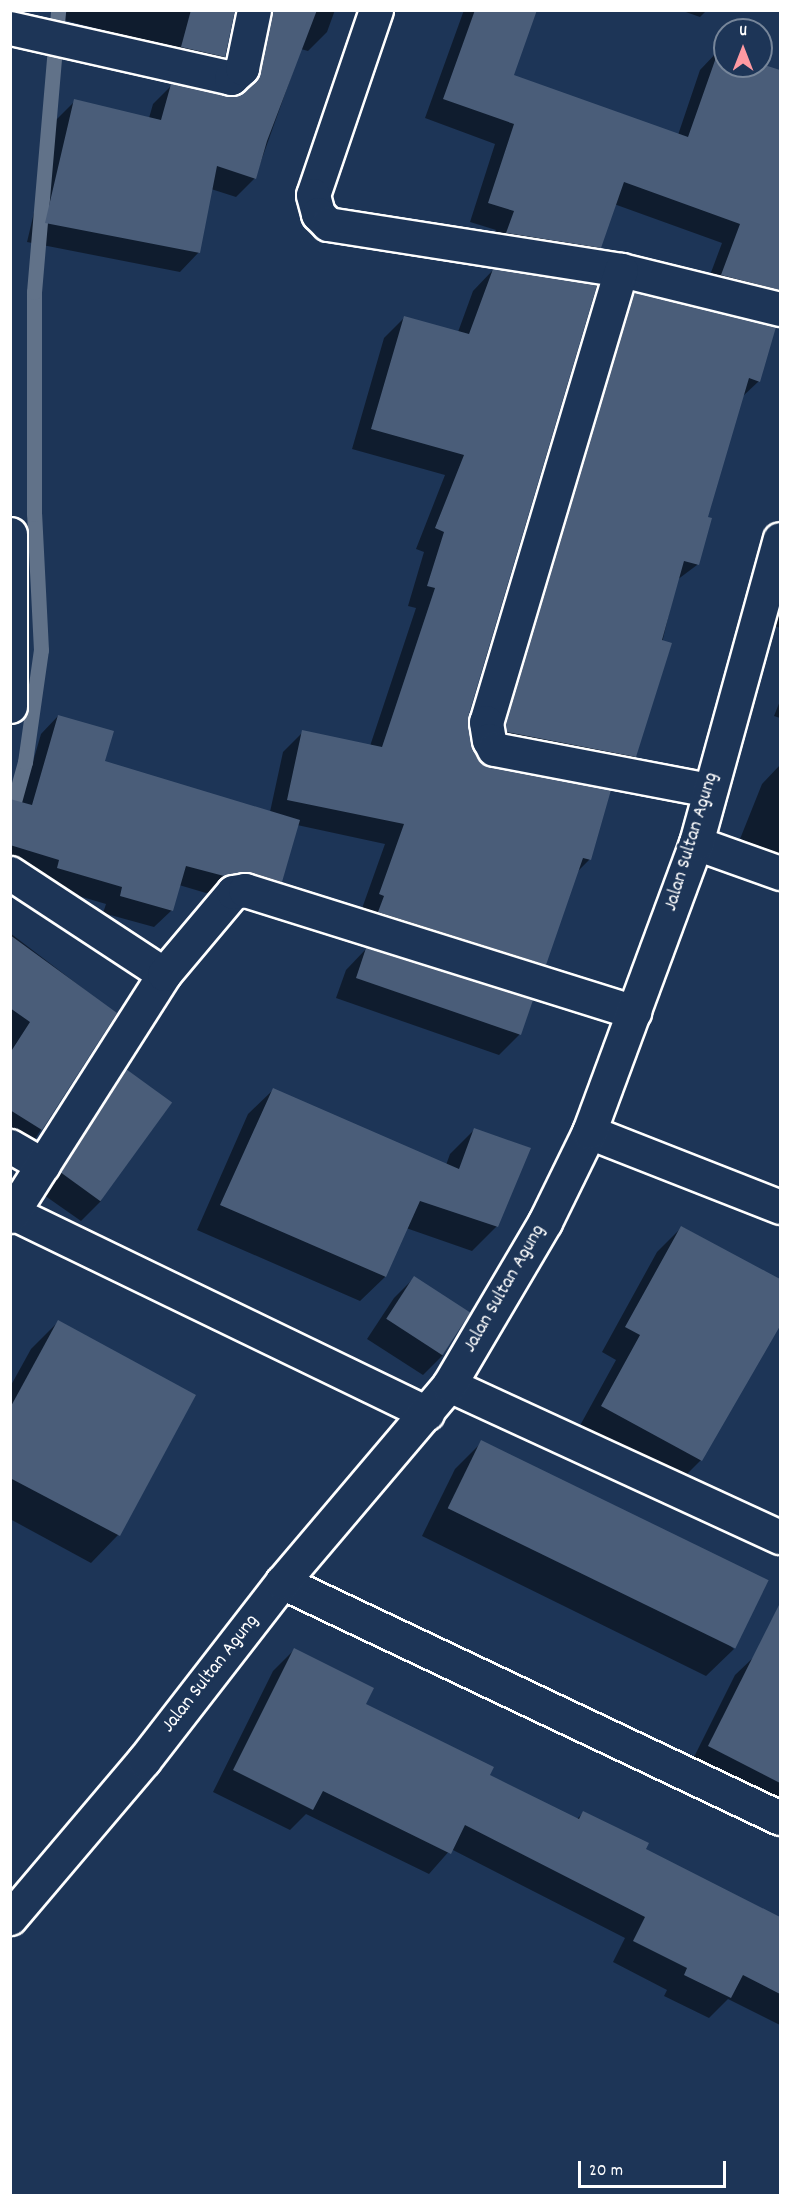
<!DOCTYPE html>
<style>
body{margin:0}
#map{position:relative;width:791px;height:2206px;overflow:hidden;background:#1d3557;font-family:Dekko,sans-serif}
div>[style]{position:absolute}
.shadow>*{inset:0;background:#0007}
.stream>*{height:15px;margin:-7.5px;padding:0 7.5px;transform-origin:7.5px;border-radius:7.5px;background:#617289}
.building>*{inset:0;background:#4a5d79;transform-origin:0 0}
.roads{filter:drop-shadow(2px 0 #fff) drop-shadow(-2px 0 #fff) drop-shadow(0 2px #fff) drop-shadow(0 -2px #fff)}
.minor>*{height:33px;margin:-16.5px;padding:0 16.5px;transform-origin:16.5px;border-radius:16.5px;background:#1d3557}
.major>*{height:33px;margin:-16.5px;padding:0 16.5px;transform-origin:16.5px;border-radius:16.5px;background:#1d3557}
span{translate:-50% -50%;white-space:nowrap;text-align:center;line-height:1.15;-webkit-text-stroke:6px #1d3557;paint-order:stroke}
.street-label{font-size:20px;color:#fff}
.frame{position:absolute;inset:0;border:12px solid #fff;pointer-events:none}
.north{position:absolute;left:713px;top:18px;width:60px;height:60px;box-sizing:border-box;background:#1d3557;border:2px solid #77869a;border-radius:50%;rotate:0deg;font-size:16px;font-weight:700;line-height:24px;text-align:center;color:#fff}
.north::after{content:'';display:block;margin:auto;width:21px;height:27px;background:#ff9aa2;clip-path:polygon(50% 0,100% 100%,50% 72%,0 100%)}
.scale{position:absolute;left:578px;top:2161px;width:148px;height:27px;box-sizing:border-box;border:3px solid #fff;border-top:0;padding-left:8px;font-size:18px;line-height:21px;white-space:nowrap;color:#fff;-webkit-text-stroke:4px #1d3557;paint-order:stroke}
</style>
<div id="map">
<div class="shadow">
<i style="clip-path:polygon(67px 10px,233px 10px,224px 57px,203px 77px,167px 47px,64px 20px)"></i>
<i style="clip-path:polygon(254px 10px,335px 10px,327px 32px,308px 51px,301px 49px,255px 178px,236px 197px,211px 189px,199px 252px,180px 272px,27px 242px,56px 120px,75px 101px,149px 118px,153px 104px,172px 85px,236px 98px,254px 34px)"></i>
<i style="clip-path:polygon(464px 10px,536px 10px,512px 76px,678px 135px,700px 70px,719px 50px,725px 52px,725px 66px,761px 65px,780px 72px,780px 154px,771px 179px,780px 182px,780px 298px,703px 294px,722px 243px,614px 204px,599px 247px,580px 266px,488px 252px,496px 230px,470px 222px,495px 144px,425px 118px)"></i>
<i style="clip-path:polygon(680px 10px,707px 10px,700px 17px)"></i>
<i style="clip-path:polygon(493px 270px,466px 717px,469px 744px,482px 766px,609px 792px,589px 860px,577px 872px,544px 964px,524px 984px,360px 914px,385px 844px,297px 825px,281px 881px,263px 899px,232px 889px,206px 893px,179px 885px,172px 910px,154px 927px,103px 913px,106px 904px,41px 885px,10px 867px,10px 801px,21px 803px,41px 734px,58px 716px,103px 762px,270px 812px,283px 752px,303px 732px,370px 746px,416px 608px,408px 606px,424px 552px,416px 549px,445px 475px,352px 449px,384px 338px,405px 317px,458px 332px,473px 291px)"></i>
<i style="clip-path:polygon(634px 294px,759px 381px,742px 397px,706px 518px,710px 519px,697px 565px,677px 580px,635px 756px,618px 773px,490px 749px,618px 311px)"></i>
<i style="clip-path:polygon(780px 611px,780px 628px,775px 626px)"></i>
<i style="clip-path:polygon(780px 701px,780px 718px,774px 716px)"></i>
<i style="clip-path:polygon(780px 765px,780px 854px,740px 839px,762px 784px)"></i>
<i style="clip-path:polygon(10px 933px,115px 1013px,35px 1139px,16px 1158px,10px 1155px)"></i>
<i style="clip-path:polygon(366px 949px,531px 1001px,519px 1035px,499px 1055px,336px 998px,346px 970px)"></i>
<i style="clip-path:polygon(126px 1071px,101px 1201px,81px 1221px,41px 1193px,106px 1091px)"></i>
<i style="clip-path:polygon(273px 1090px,446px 1165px,450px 1154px,474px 1130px,497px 1226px,472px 1251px,406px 1228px,385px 1277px,360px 1301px,197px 1230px,248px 1114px)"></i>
<i style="clip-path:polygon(682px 1227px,780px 1281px,780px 1323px,701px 1460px,676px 1485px,577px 1431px,616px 1360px,602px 1352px,657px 1252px)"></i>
<i style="clip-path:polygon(414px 1278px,443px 1355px,423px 1375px,367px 1339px,394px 1298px)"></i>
<i style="clip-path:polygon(58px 1322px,194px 1395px,118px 1535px,91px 1563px,10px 1519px,10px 1387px,31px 1349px)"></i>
<i style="clip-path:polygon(482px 1442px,734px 1649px,706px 1676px,422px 1536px,455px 1469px)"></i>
<i style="clip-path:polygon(294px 1650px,364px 1705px,488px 1776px,577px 1819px,584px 1812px,644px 1850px,780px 1919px,780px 2025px,728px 1999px,709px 2018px,664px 1996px,667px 1990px,613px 1962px,625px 1938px,451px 1849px,429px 1874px,306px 1814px,290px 1830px,213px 1792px,273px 1671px)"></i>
<i style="clip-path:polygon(756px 1655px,780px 1667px,780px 1818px,689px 1767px,735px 1675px)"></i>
</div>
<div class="stream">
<i style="left:10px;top:816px;width:56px;rotate:-74.5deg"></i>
<i style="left:25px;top:762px;width:113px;rotate:-81.9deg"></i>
<i style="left:41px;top:650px;width:136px;rotate:-92.9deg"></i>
<i style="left:34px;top:514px;width:222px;rotate:-90deg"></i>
<i style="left:34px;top:292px;width:283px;rotate:-85.1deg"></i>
</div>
<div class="building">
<i style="clip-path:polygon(191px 10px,235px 10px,225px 57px,181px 47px)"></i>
<i style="clip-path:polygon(272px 10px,317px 10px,267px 141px,256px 179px,217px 166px,200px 253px,45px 223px,74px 99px,161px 120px,171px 84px,236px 96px,260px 72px)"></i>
<i style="clip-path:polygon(475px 10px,537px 10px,514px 75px,688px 137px,719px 49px,725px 51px,725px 66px,761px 64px,780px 70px,780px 290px,721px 275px,740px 224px,624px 182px,601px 248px,506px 233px,514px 211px,488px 203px,514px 124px,443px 99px)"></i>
<i style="clip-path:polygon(493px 269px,597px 285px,468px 717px,471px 743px,483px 764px,611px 790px,591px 860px,583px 858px,546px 965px,378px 912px,384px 896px,379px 894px,404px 824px,287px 800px,302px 730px,382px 747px,435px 588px,427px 586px,444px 532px,435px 528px,464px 455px,371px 429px,404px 316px,469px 334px)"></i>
<i style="clip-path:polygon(634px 292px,776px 327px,760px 382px,749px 378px,708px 517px,712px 518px,699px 565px,684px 561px,662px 640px,672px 643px,636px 757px,507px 732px,505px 723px)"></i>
<i style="clip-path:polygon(58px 715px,114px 731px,105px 761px,300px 820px,282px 882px,250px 872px,224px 876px,186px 866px,173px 911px,120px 896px,122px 887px,57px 868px,59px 860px,10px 845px,10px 799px,32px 805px)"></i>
<i style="clip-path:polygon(10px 935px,117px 1013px,42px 1130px,10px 1110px,10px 1053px,30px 1022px,10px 1008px)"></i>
<i style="clip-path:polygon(366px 948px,533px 1000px,521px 1035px,356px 978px)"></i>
<i style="left:126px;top:1069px;width:57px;height:122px;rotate:36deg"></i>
<i style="clip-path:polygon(273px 1088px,459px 1169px,474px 1128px,531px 1148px,498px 1227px,420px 1201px,386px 1277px,220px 1205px)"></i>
<i style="clip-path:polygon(681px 1226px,780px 1279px,780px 1326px,702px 1461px,601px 1406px,640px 1335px,625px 1327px)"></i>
<i style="left:414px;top:1276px;width:67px;height:51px;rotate:33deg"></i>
<i style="clip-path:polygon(58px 1320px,196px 1395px,120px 1536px,10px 1478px,10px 1408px)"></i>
<i style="left:481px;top:1440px;width:320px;height:76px;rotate:26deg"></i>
<i style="clip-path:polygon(780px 1603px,780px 1783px,708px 1746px)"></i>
<i style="clip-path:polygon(294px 1648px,374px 1688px,366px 1704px,494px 1767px,490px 1775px,579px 1819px,583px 1811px,649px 1843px,646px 1849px,780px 1917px,780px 1994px,743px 1975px,731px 1998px,684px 1975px,687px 1968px,633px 1941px,645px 1917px,465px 1825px,451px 1854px,323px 1791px,313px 1810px,233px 1770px)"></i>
</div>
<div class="roads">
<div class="minor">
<i style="left:376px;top:10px;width:195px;rotate:108.8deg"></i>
<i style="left:313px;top:195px;width:20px;rotate:75deg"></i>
<i style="left:318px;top:214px;width:14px;rotate:45deg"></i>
<i style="left:328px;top:224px;width:297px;rotate:8.9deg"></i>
<i style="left:621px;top:270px;width:164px;rotate:13.8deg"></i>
<i style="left:10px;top:28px;width:227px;rotate:12.7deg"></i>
<i style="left:231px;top:78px;width:15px;rotate:-42deg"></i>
<i style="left:242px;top:68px;width:59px;rotate:-78.3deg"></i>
<i style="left:621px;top:270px;width:472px;rotate:106.6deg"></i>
<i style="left:486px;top:722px;width:18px;rotate:81deg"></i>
<i style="left:489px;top:740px;width:10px;rotate:61deg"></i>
<i style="left:494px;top:749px;width:219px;rotate:10.8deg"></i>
<i style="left:10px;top:534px;width:172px;rotate:90deg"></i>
<i style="left:696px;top:843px;width:89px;rotate:19.7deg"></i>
<i style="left:10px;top:873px;width:184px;rotate:33.3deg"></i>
<i style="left:589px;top:1132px;width:205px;rotate:21.4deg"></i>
<i style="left:10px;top:1146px;width:38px;rotate:30deg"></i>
<i style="left:13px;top:1213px;width:460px;rotate:25.8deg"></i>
<i style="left:10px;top:1216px;width:287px;rotate:-57.5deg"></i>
<i style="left:164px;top:974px;width:107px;rotate:-49.9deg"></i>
<i style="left:233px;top:892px;width:12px;rotate:-9deg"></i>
<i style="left:245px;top:890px;width:408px;rotate:17.4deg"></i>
<i style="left:449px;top:1385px;width:364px;rotate:24.7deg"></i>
<i style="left:282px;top:1582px;width:551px;rotate:25.36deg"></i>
</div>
<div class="major">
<i style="left:10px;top:1918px;width:207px;rotate:-49.7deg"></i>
<i style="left:144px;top:1760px;width:225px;rotate:-52.2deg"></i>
<i style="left:282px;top:1582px;width:258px;rotate:-49.7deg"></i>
<i style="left:449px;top:1385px;width:189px;rotate:-59.5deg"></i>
<i style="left:545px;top:1222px;width:100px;rotate:-63.9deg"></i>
<i style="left:589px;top:1132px;width:308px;rotate:-69.7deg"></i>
<i style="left:696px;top:843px;width:315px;rotate:-74.6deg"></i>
</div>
</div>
<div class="street-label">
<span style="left:692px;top:842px;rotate:-73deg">Jalan Sultan Agung</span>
<span style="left:505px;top:1289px;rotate:-60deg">Jalan Sultan Agung</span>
<span style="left:211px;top:1674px;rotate:-52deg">Jalan Sultan Agung</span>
</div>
<div class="frame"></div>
<div class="north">U</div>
<div class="scale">20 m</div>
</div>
